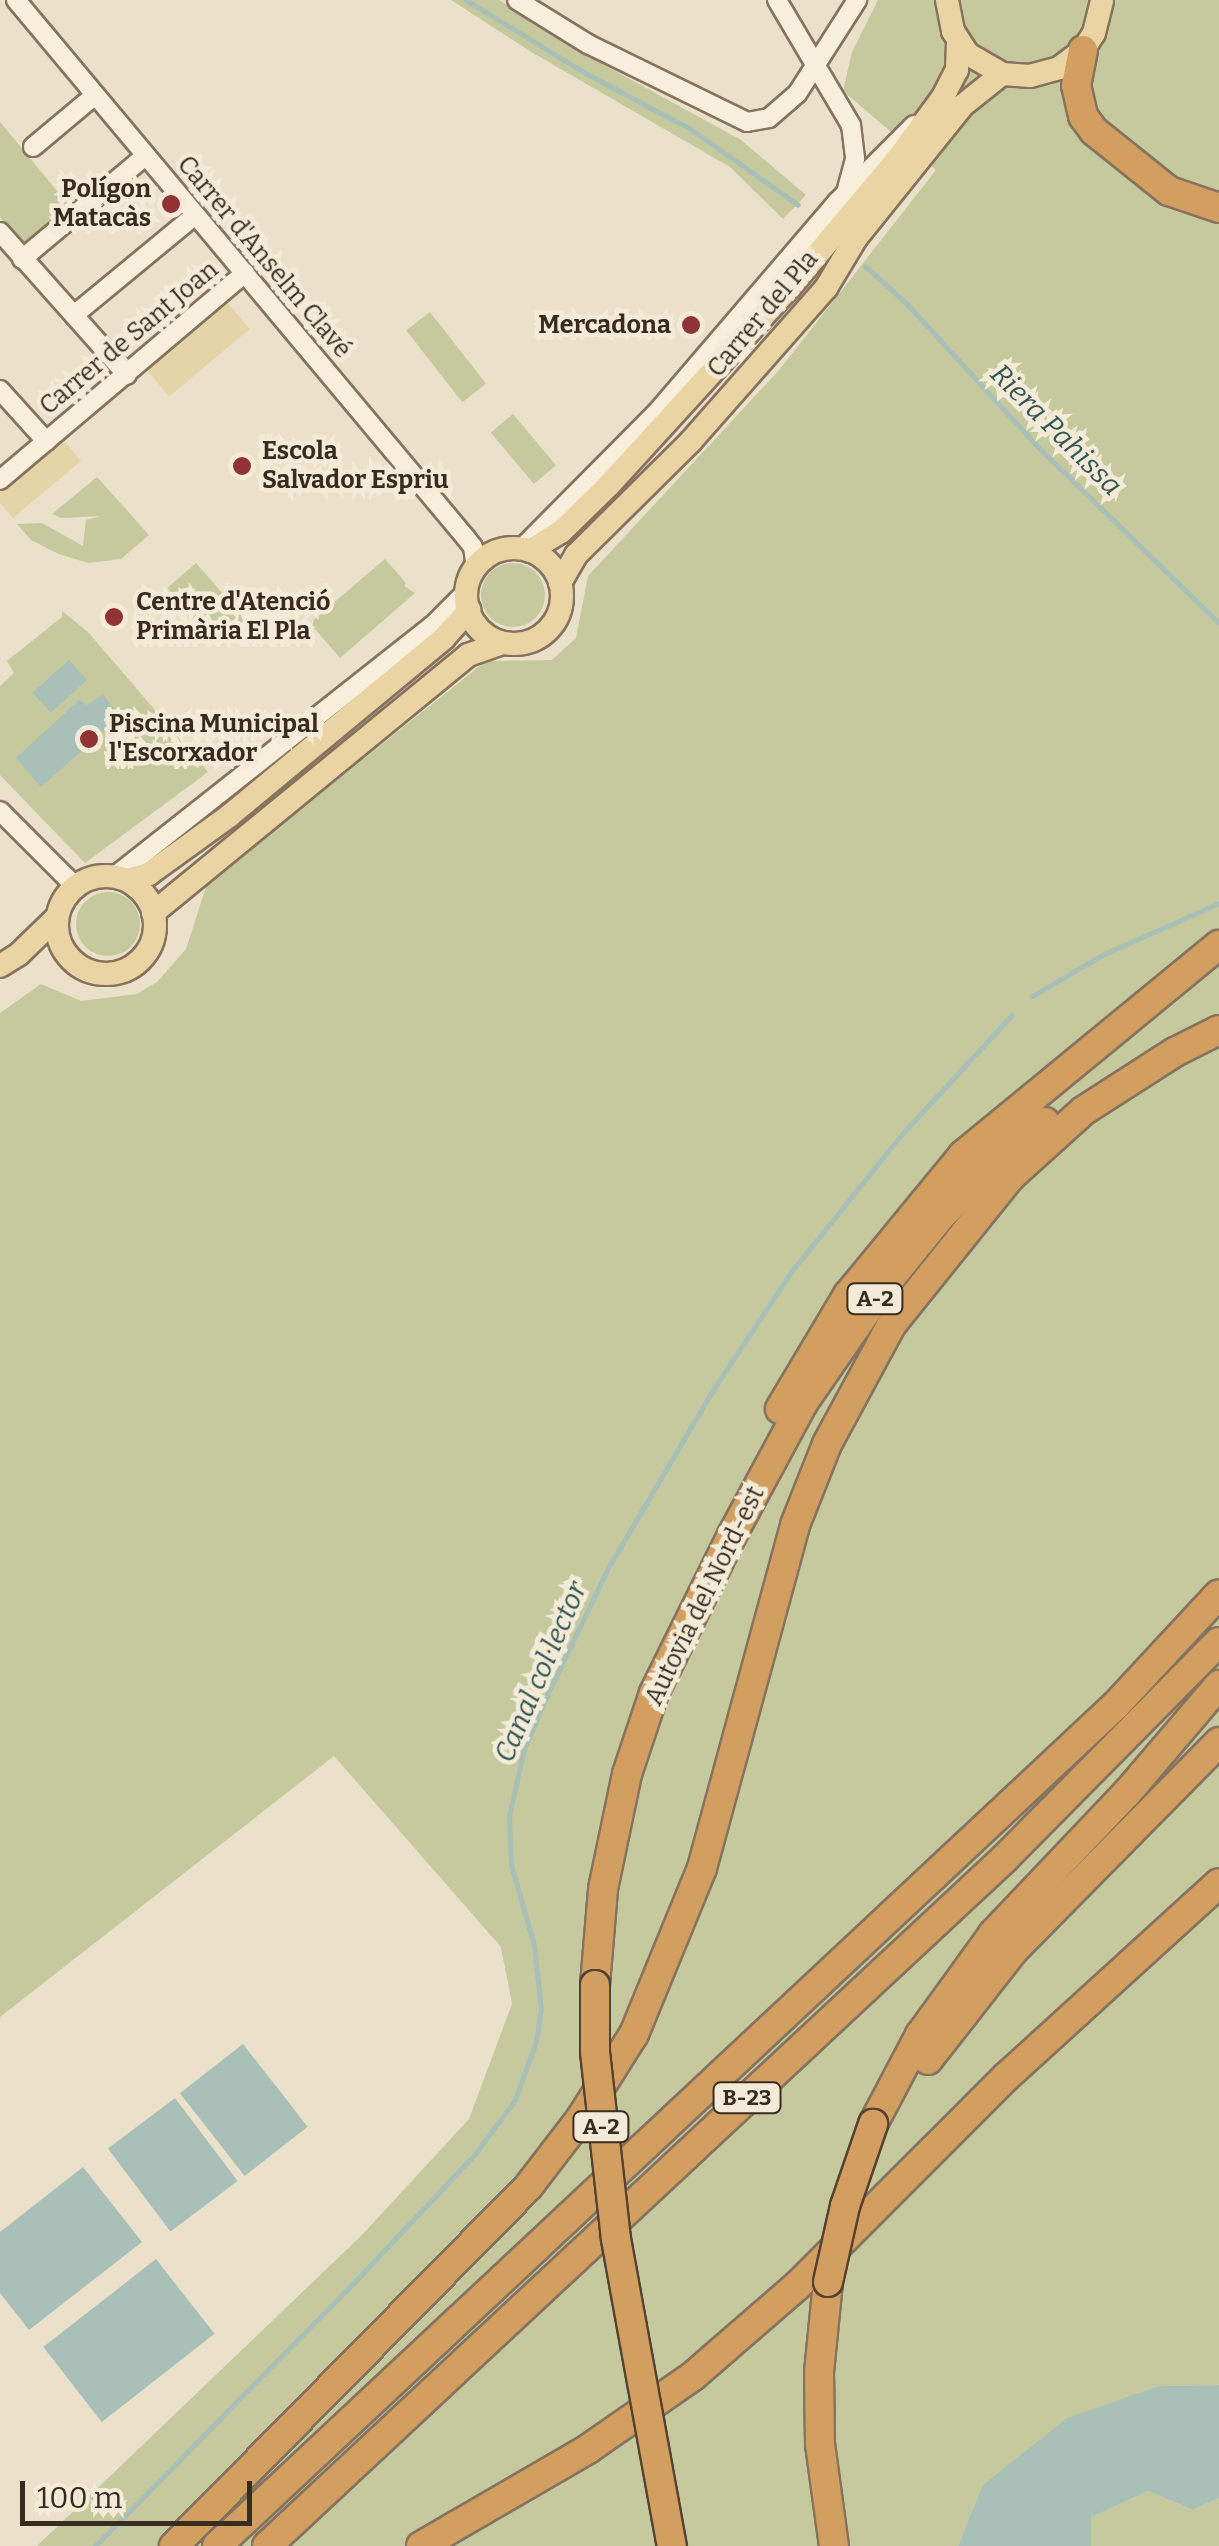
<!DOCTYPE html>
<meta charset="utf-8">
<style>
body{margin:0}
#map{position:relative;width:1219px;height:2546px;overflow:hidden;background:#ebe0c9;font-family:Bitter,serif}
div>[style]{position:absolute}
.green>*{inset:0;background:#c5c99d;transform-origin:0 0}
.round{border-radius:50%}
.sand>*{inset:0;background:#e5d4a8;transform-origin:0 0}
.water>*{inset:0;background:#a9c0b9;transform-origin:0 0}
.stream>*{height:5px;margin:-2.5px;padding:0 2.5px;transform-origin:2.5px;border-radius:2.5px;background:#a9c0b9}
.roads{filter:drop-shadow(2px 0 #86735f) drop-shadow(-2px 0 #86735f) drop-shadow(0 2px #86735f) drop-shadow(0 -2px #86735f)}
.minor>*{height:18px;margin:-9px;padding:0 9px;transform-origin:9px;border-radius:9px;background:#f7eedb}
.major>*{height:22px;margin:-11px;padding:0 11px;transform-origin:11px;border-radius:11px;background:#ebd4a4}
.major>.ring{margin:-11px;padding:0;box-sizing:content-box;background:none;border:22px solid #ebd4a4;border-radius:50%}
.highway>*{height:28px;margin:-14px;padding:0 14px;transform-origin:14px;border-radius:14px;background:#d39f61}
.bridges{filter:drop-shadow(2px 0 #554232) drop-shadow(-2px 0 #554232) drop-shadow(0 2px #554232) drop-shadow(0 -2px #554232)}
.highway-bridge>*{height:28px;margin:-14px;padding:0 14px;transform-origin:14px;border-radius:14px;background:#d39f61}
.dots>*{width:28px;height:28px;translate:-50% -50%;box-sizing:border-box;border:5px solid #f3ebd8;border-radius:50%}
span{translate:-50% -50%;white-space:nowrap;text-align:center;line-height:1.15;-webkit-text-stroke:9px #f3ebd8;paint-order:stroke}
.shield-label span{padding:2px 8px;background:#f3ebd8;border:2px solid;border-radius:8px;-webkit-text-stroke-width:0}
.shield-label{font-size:22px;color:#382c21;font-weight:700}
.poi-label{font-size:25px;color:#382c21;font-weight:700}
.right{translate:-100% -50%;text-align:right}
.left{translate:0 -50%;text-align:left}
.street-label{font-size:25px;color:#382c21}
.water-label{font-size:28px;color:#325654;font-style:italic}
.scale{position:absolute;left:20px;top:2481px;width:232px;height:45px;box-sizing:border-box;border:5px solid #382c21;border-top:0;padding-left:12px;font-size:30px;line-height:35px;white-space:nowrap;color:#382c21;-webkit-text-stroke:8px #f3ebd8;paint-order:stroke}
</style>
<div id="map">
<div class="green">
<i style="clip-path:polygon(451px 0,499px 0,595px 60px,741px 140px,806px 195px,783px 219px,730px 167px,533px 53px)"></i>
<i style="clip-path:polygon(878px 0,1219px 0,1219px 2385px,1160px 2386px,984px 2485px,958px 2546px,37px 2546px,362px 2235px,469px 2119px,512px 2004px,501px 1947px,334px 1756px,0 2017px,0 1013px,41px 984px,81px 1001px,137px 994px,157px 982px,186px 949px,207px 884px,486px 661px,552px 660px,576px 638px,588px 576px,780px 369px,936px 170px,843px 91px,852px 52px)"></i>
<i style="clip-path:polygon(0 122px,72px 209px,24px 247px,0 217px)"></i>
<i style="left:430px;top:312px;width:91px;height:30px;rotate:52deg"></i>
<i style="left:513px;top:414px;width:67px;height:29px;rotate:50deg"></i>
<i style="clip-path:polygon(97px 477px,149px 535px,121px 559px,88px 563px,59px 554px,31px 540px,17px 524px,42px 523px,83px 546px,86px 520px,101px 516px,61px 518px,52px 514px)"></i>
<i style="clip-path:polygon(385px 559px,406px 583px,404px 586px,415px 593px,340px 658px,310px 623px)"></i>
<i class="round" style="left:481px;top:563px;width:64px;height:64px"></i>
<i style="left:196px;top:563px;width:79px;height:38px;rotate:49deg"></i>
<i style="clip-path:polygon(62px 611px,88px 632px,208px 772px,85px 863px,0 775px,0 686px,14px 673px,7px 661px,62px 617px)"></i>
<i class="round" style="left:76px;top:892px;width:64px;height:64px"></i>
<i style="clip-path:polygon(1148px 2491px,1193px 2510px,1219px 2498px,1219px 2546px,1091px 2546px,1090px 2517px)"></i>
</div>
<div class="sand">
<i style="left:222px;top:296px;width:43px;height:105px;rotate:50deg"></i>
<i style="clip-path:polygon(62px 438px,81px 461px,13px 518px,0 503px,0 490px)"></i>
</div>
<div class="water">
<i style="left:69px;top:660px;width:27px;height:49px;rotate:48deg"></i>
<i style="clip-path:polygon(103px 694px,120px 717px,41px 787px,16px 758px,79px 700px,87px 705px)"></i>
<i style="left:243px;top:2044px;width:105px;height:80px;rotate:52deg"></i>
<i style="left:175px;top:2098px;width:104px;height:84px;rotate:53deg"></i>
<i style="clip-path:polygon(83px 2167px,142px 2242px,29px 2330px,0 2293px,0 2232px)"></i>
<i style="left:156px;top:2259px;width:95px;height:143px;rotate:52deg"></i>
<i style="clip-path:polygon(1219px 2385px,1219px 2498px,1193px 2510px,1148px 2491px,1091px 2517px,1091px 2546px,958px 2546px,983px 2485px,1067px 2418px,1160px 2386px)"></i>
</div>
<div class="stream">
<i style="left:466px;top:0;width:140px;rotate:31.5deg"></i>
<i style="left:585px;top:73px;width:118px;rotate:27.9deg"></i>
<i style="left:689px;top:128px;width:133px;rotate:35.2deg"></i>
<i style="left:865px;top:266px;width:57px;rotate:42.1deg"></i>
<i style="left:907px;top:304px;width:194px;rotate:47.5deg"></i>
<i style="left:1038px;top:447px;width:252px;rotate:44.2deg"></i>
<i style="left:1032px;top:996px;width:83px;rotate:-30.3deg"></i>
<i style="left:1104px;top:954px;width:126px;rotate:-23.9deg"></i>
<i style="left:95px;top:2546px;width:380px;rotate:-45.5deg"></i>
<i style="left:361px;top:2275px;width:166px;rotate:-46.7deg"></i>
<i style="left:475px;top:2154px;width:67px;rotate:-53.5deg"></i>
<i style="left:515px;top:2100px;width:63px;rotate:-70.4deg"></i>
<i style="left:536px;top:2041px;width:31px;rotate:-81deg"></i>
<i style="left:541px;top:2010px;width:65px;rotate:-96.1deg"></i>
<i style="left:534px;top:1945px;width:84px;rotate:-105.9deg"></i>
<i style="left:511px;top:1864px;width:48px;rotate:-92.4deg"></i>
<i style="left:509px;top:1816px;width:69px;rotate:-77.4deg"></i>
<i style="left:524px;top:1749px;width:59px;rotate:-66.9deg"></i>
<i style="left:547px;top:1695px;width:141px;rotate:-64.3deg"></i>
<i style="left:608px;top:1568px;width:203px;rotate:-59.5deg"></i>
<i style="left:711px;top:1393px;width:145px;rotate:-56.5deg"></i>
<i style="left:791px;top:1272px;width:177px;rotate:-51.2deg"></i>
<i style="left:902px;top:1134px;width:162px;rotate:-47.3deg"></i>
</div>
<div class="roads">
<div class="minor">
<i style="left:16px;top:0;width:701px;rotate:50.09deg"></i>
<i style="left:466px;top:538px;width:11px;rotate:52deg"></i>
<i style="left:473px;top:547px;width:22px;rotate:82deg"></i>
<i style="left:517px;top:0;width:84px;rotate:31.8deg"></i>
<i style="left:588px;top:44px;width:177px;rotate:26.1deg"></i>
<i style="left:747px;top:122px;width:22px;rotate:-10deg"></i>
<i style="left:769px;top:118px;width:37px;rotate:-41deg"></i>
<i style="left:797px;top:94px;width:112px;rotate:-57.4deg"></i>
<i style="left:777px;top:0;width:145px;rotate:59.4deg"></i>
<i style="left:851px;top:125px;width:34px;rotate:83deg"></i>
<i style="left:855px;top:159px;width:34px;rotate:105deg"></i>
<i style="left:33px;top:147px;width:80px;rotate:-39.9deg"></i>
<i style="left:0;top:232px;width:191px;rotate:48.4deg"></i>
<i style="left:22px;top:259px;width:160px;rotate:-39.9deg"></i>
<i style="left:74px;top:315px;width:156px;rotate:-39.5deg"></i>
<i style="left:0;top:390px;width:69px;rotate:48deg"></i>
<i style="left:0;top:480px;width:321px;rotate:-40.2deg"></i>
<i style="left:521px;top:549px;width:193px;rotate:-45.2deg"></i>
<i style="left:657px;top:412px;width:277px;rotate:-49.4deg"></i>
<i style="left:837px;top:202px;width:109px;rotate:-45deg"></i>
<i style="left:0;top:811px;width:106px;rotate:45deg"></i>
<i style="left:115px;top:876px;width:404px;rotate:-38.3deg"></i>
<i style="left:432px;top:626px;width:49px;rotate:-45deg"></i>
</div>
<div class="major">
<i style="left:947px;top:0;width:32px;rotate:79deg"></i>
<i style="left:953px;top:31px;width:27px;rotate:57deg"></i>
<i style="left:968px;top:54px;width:39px;rotate:30deg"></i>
<i style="left:1002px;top:74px;width:28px;rotate:4deg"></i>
<i style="left:1030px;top:76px;width:30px;rotate:-15deg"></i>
<i style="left:1059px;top:68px;width:30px;rotate:-37deg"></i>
<i style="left:1083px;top:50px;width:20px;rotate:-57deg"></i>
<i style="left:1094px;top:33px;width:34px;rotate:-76deg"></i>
<i class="ring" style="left:466px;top:548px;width:74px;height:74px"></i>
<i style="left:530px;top:551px;width:36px;rotate:-32deg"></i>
<i style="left:561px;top:532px;width:67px;rotate:-44.4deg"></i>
<i style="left:609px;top:485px;width:268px;rotate:-47.6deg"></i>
<i style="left:790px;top:287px;width:170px;rotate:-50deg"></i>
<i style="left:899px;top:157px;width:74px;rotate:-53.7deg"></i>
<i style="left:943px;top:97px;width:30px;rotate:-63deg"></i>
<i style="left:957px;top:70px;width:28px;rotate:-88deg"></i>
<i style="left:560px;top:583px;width:32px;rotate:-60deg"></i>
<i style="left:576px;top:555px;width:162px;rotate:-44.7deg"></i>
<i style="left:691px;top:441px;width:204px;rotate:-48.6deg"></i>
<i style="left:826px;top:288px;width:58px;rotate:-59deg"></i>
<i style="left:856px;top:238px;width:169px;rotate:-51.2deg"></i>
<i style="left:962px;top:106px;width:51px;rotate:-38.7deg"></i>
<i class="ring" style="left:57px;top:876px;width:76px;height:76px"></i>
<i style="left:127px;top:880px;width:23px;rotate:-15deg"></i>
<i style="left:149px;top:874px;width:99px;rotate:-35.9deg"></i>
<i style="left:229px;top:816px;width:279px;rotate:-39.6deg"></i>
<i style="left:444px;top:638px;width:38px;rotate:-48deg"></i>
<i style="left:153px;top:913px;width:407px;rotate:-39.3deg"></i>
<i style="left:468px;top:655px;width:37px;rotate:-19deg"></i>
<i style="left:0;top:966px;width:22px;rotate:-32deg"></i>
<i style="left:19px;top:954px;width:53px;rotate:-44.2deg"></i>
</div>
<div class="highway">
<i style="left:1083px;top:50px;width:36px;rotate:101deg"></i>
<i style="left:1076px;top:85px;width:32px;rotate:77deg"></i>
<i style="left:1083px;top:116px;width:19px;rotate:54deg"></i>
<i style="left:1094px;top:131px;width:96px;rotate:38.7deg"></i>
<i style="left:1169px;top:191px;width:53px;rotate:18.8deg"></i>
<i style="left:780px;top:1409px;width:133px;rotate:-59.2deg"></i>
<i style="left:848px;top:1295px;width:181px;rotate:-50.6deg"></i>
<i style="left:963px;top:1155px;width:331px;rotate:-39.4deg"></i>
<i style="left:595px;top:1985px;width:96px;rotate:-85.2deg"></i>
<i style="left:603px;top:1889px;width:117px;rotate:-78.2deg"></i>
<i style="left:627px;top:1774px;width:85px;rotate:-71.6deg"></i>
<i style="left:654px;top:1693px;width:176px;rotate:-63.7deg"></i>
<i style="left:732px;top:1535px;width:150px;rotate:-61.7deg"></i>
<i style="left:803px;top:1403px;width:142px;rotate:-55.3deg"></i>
<i style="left:884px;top:1286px;width:89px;rotate:-50.9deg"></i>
<i style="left:940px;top:1217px;width:66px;rotate:-45.6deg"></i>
<i style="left:986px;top:1170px;width:76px;rotate:-39.1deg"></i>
<i style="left:928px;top:2060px;width:140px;rotate:-52deg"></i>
<i style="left:1014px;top:1950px;width:292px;rotate:-45.4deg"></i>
<i style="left:873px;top:2124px;width:101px;rotate:-62.2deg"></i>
<i style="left:920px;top:2035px;width:125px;rotate:-54.1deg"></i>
<i style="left:993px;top:1934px;width:195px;rotate:-46.5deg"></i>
<i style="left:1127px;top:1793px;width:142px;rotate:-49.6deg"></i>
<i style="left:828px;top:2282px;width:90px;rotate:95.7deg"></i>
<i style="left:819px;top:2372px;width:72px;rotate:89.2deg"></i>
<i style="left:820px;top:2444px;width:103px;rotate:82.2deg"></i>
<i style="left:174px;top:2546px;width:504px;rotate:-45.4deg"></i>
<i style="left:528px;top:2187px;width:87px;rotate:-52.5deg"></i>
<i style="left:581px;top:2118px;width:99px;rotate:-57.8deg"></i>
<i style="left:634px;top:2034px;width:179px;rotate:-67.7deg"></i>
<i style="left:702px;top:1868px;width:355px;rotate:-74.8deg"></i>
<i style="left:795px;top:1525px;width:87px;rotate:-68.4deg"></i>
<i style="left:827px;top:1444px;width:136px;rotate:-61.6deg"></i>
<i style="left:892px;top:1324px;width:189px;rotate:-51.2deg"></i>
<i style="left:1010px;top:1177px;width:98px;rotate:-42.1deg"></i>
<i style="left:1083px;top:1111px;width:109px;rotate:-32.7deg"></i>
<i style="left:1175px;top:1052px;width:49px;rotate:-26.6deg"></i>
<i style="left:217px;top:2546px;width:1231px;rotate:-43.09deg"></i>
<i style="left:1116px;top:1705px;width:151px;rotate:-47.1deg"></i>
<i style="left:267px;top:2546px;width:1008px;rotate:-42.99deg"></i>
<i style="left:1004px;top:1859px;width:305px;rotate:-45.3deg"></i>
<i style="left:421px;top:2546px;width:193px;rotate:-30.1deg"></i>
<i style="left:588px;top:2449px;width:128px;rotate:-34.8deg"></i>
<i style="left:693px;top:2376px;width:138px;rotate:-40.9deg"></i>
<i style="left:797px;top:2286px;width:296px;rotate:-45deg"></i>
<i style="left:1006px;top:2077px;width:288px;rotate:-42.3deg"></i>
</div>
</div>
<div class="bridges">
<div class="highway-bridge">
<i style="left:595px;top:1985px;width:67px;rotate:90deg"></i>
<i style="left:595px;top:2052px;width:188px;rotate:83.6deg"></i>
<i style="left:616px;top:2239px;width:312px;rotate:79.7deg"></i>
<i style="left:828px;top:2282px;width:78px;rotate:-77.4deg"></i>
<i style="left:845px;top:2206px;width:87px;rotate:-71.1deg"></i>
</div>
</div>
<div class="dots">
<i style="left:171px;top:204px;background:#913335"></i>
<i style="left:691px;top:325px;background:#913335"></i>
<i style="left:242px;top:466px;background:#913335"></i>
<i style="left:114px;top:617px;background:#913335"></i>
<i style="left:89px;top:739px;background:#913335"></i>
</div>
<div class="shield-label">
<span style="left:875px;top:1299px">A-2</span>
<span style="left:747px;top:2098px">B-23</span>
<span style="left:601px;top:2127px">A-2</span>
</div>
<div class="poi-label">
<span class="right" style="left:151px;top:204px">Polígon<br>Matacàs</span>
<span class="right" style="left:671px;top:325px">Mercadona</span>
<span class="left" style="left:262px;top:466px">Escola<br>Salvador Espriu</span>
<span class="left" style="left:136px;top:617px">Centre d'Atenció<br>Primària El Pla</span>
<span class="left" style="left:109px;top:739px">Piscina Municipal<br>l'Escorxador</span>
</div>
<div class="street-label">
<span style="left:264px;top:257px;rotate:50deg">Carrer d'Anselm Clavé</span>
<span style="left:763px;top:314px;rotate:-50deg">Carrer del Pla</span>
<span style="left:129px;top:338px;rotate:-40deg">Carrer de Sant Joan</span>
<span style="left:705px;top:1596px;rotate:-64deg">Autovia del Nord-est</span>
</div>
<div class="water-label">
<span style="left:1056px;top:430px;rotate:45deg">Riera Pahissa</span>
<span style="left:541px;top:1672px;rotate:-67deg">Canal col·lector</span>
</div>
<div class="scale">100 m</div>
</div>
